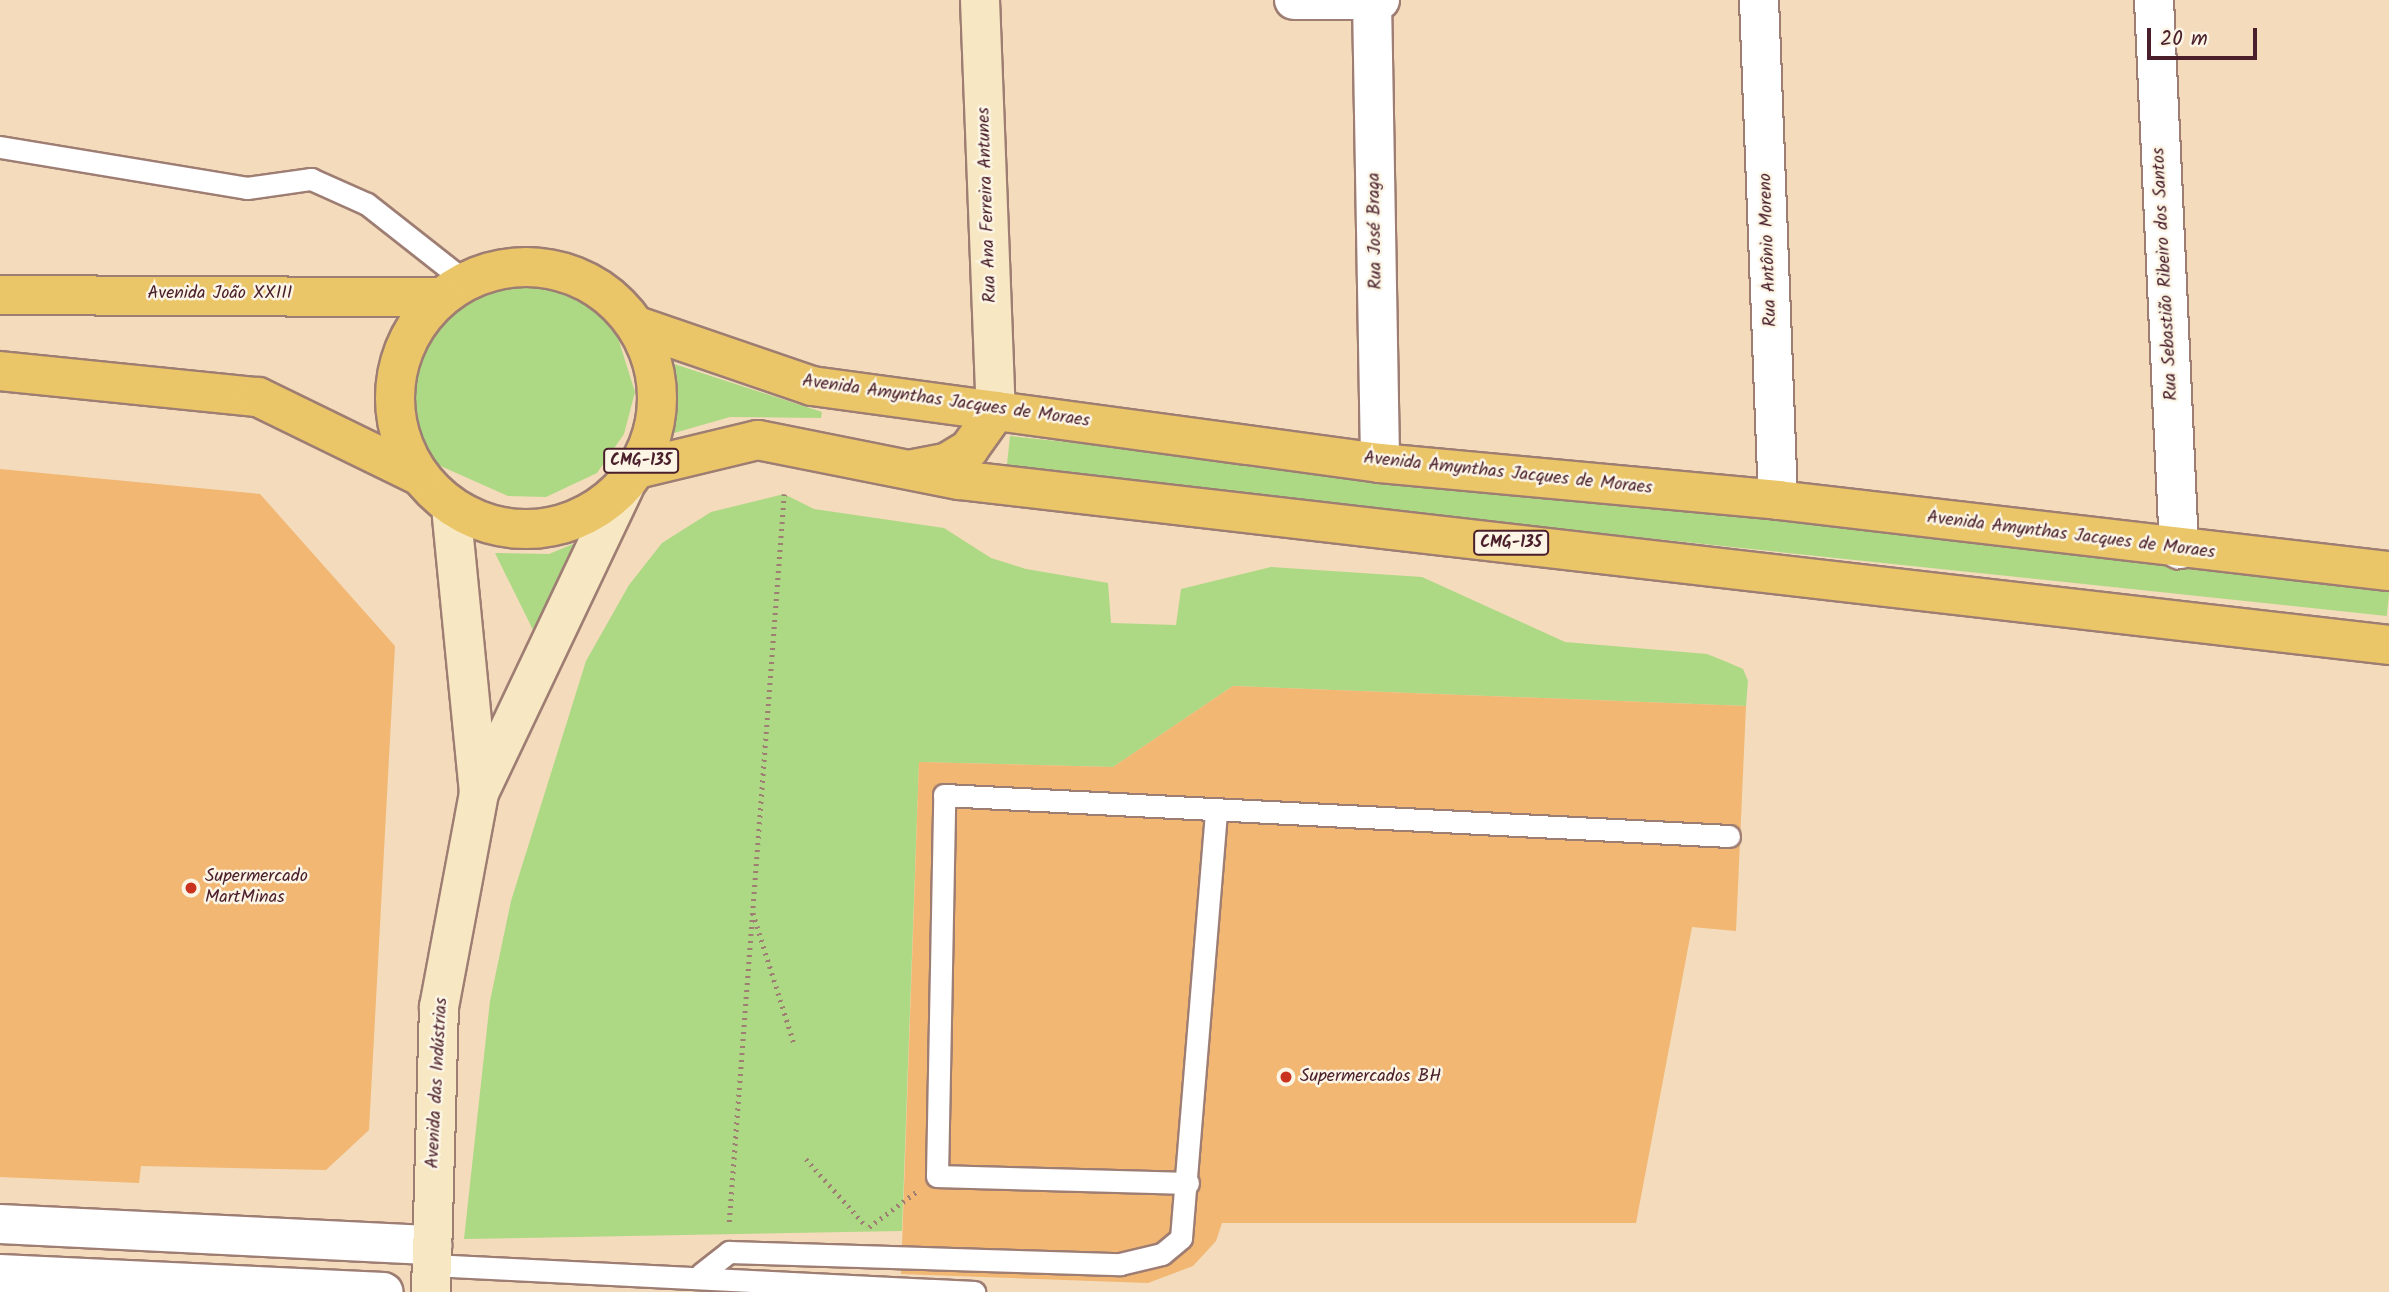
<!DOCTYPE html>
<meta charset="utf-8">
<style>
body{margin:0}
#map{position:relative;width:2389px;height:1292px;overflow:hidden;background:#f3dbbb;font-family:Kalam,sans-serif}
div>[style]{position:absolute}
.green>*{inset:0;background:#add984;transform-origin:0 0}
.building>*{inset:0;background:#f1b773}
.path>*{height:4.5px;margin-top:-2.25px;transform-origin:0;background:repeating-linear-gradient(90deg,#9e7d73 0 2px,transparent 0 7px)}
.roads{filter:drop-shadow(2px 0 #9e7d73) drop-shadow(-2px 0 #9e7d73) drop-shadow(0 2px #9e7d73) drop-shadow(0 -2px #9e7d73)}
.lane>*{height:21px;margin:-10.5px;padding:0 10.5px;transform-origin:10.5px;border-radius:10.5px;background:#fff}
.street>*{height:38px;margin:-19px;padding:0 19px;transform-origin:19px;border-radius:19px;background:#fff}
.secondary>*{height:38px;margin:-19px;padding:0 19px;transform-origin:19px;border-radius:19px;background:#f7e8c3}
.primary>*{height:38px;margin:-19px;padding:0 19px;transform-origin:19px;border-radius:19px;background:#ebc669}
.primary>.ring{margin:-19px;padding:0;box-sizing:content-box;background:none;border:38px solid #ebc669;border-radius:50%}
.dots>*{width:19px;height:19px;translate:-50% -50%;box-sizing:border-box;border:4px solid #fcf5e5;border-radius:50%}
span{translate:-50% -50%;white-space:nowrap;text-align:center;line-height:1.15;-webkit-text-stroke:5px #fcf5e5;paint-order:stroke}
.shield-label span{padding:2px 5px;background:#fcf5e5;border:2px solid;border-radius:5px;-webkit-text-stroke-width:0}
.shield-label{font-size:16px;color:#4a1f2b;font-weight:700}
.street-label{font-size:18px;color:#4a1f2b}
.poi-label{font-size:18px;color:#4a1f2b}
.left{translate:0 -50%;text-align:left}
.scale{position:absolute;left:2147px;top:28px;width:110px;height:32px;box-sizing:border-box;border:4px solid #4a1f2b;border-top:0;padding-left:9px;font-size:21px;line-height:24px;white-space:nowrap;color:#4a1f2b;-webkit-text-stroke:5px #fcf5e5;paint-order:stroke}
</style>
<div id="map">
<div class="green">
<i style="clip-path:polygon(520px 278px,592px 306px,618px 338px,635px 392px,624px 434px,597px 473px,546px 497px,508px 496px,436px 464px,416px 423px,411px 378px,431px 330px,471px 291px)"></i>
<i style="clip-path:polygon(671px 363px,822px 412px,821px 418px,730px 417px,667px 435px,675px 406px)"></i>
<i style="left:1010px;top:436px;width:1388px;height:35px;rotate:6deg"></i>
<i style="clip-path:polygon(784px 494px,814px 509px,944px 528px,991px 558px,1026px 569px,1108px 583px,1111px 623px,1176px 625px,1181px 589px,1271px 567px,1422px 577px,1565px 642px,1707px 654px,1727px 662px,1743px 669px,1748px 681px,1746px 706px,1233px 686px,1113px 767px,919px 762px,902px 1231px,464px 1239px,490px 1001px,511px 901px,586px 661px,629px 585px,662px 543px,711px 512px)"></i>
<i style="clip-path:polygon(580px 541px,538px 620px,535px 634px,495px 553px,549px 554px)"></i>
</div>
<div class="building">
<i style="clip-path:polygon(0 469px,260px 494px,395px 646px,369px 1130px,326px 1170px,141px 1166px,139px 1183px,0 1177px)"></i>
<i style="clip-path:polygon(1233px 686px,1746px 706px,1736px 931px,1692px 927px,1636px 1223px,1222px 1223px,1216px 1241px,1193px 1266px,1148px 1283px,901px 1274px,919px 762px,1113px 767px)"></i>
</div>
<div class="path">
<i style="left:753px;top:913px;width:139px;rotate:72.5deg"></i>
<i style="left:806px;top:1159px;width:91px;rotate:48.1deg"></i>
<i style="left:729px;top:1222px;width:730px;rotate:-85.68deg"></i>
<i style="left:869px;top:1227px;width:59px;rotate:-36.7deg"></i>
</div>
<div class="roads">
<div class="lane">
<i style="left:0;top:147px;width:250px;rotate:9.4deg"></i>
<i style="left:247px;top:188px;width:65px;rotate:-8deg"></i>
<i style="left:311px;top:179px;width:61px;rotate:24.1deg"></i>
<i style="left:367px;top:204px;width:125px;rotate:38.2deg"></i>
<i style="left:1188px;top:1183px;width:251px;rotate:-178.4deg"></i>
<i style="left:937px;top:1176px;width:381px;rotate:-88.9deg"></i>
<i style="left:944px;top:795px;width:786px;rotate:2.99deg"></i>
<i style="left:431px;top:1265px;width:544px;rotate:2.85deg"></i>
<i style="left:701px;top:1274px;width:36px;rotate:-38deg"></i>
<i style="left:729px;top:1252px;width:391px;rotate:1.8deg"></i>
<i style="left:1120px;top:1264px;width:43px;rotate:-13.4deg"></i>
<i style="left:1162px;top:1254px;width:25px;rotate:-40deg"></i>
<i style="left:1181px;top:1238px;width:430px;rotate:-85.3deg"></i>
</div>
<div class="street">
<i style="left:1294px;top:0;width:86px"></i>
<i style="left:1372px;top:0;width:463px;rotate:89deg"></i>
<i style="left:1759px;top:0;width:500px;rotate:87.82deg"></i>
<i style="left:2154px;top:0;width:550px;rotate:87.39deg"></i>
<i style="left:0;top:1224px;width:433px;rotate:2.8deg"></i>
<i style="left:0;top:1274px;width:384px;rotate:2.7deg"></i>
</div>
<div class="secondary">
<i style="left:980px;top:0;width:411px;rotate:87.8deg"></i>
<i style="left:451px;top:507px;width:285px;rotate:84.4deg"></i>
<i style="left:431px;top:1292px;width:285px;rotate:-88.4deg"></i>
<i style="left:439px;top:1007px;width:218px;rotate:-79.4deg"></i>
<i style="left:479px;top:793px;width:339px;rotate:-64.6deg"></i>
</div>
<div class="primary">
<i class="ring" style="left:395px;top:267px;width:224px;height:224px"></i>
<i style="left:0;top:295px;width:441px;rotate:0.3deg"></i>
<i style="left:637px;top:326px;width:185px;rotate:18.9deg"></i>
<i style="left:812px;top:386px;width:573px;rotate:7.72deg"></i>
<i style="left:1380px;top:463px;width:400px;rotate:5.3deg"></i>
<i style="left:1778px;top:500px;width:615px;rotate:6.63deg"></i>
<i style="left:0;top:371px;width:259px;rotate:5.8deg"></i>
<i style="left:258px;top:397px;width:178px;rotate:26deg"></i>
<i style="left:637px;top:469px;width:124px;rotate:-13.5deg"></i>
<i style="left:758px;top:440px;width:205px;rotate:11.3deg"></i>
<i style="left:959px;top:480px;width:1439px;rotate:6.58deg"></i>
<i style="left:914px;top:469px;width:33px;rotate:-11deg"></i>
<i style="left:946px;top:463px;width:27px;rotate:-31deg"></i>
<i style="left:969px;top:449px;width:47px;rotate:-54.6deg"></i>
</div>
</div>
<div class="dots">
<i style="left:191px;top:888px;background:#c8321e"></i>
<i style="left:1286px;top:1077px;background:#c8321e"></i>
</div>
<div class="shield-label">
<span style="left:641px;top:461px">CMG-135</span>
<span style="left:1511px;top:543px">CMG-135</span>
</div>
<div class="street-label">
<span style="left:988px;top:205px;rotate:-92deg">Rua Ana Ferreira Antunes</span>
<span style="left:1376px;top:231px;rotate:-91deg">Rua José Braga</span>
<span style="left:1769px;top:250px;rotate:-92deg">Rua Antônio Moreno</span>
<span style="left:2166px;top:274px;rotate:-93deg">Rua Sebastião Ribeiro dos Santos</span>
<span style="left:220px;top:294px">Avenida João XXIII</span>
<span style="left:946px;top:402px;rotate:8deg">Avenida Amynthas Jacques de Moraes</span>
<span style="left:1508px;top:474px;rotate:6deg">Avenida Amynthas Jacques de Moraes</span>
<span style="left:2071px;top:536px;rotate:7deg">Avenida Amynthas Jacques de Moraes</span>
<span style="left:438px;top:1083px;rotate:-87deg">Avenida das Indústrias</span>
</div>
<div class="poi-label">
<span class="left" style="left:205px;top:888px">Supermercado<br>MartMinas</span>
<span class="left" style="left:1300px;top:1077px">Supermercados BH</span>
</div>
<div class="scale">20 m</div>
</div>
